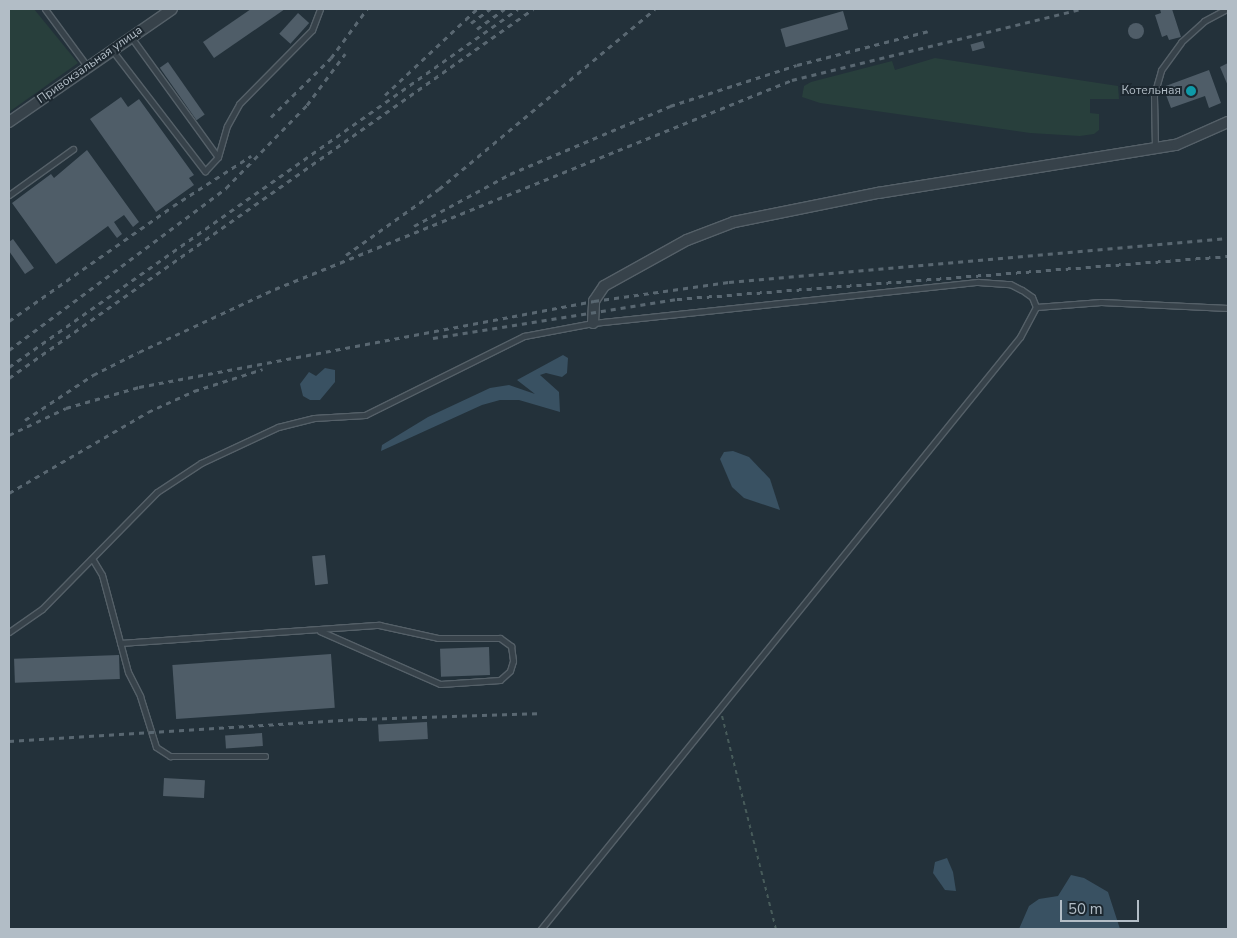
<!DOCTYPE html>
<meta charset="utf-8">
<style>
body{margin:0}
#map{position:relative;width:1237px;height:938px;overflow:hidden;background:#23313a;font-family:"Nunito Sans",sans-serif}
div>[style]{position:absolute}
.green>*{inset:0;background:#283f3c}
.water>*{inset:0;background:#395162}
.building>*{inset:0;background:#4f5d68;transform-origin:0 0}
.round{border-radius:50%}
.path>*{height:2px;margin-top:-1px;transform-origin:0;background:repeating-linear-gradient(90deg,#475b5a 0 4px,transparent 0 8px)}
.roads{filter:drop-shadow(1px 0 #556068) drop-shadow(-1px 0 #556068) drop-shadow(0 1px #556068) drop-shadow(0 -1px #556068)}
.lane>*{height:5px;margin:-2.5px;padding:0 2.5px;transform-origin:2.5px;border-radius:2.5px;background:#37424a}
.street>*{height:10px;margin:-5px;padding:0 5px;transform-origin:5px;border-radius:5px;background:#37424a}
.rail>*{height:3px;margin-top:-1.5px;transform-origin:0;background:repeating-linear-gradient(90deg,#596771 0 5px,transparent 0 10px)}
.dots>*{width:14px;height:14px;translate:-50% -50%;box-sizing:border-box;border:2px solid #1c272f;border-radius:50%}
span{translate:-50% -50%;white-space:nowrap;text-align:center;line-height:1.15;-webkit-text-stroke:4px #1c272f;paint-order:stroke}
.street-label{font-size:12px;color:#b2bdc6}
.poi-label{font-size:12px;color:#b2bdc6}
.right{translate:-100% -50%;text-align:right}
.frame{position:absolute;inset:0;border:10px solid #b2bdc6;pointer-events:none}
.scale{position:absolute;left:1060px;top:900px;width:79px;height:22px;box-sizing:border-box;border:2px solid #b2bdc6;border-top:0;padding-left:6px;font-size:15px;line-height:18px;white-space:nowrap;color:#b2bdc6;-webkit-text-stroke:4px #1c272f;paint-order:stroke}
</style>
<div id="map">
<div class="green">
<i style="clip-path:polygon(9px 9px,34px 9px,78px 63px,9px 112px)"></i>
<i style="clip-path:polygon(935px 58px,1118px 86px,1119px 99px,1090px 99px,1090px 113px,1099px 114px,1099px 130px,1094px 134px,1080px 136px,1030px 133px,820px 103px,802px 97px,804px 86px,811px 82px,892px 61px,895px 70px)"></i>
</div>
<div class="water">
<i style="clip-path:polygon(563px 355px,568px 358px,567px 373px,562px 377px,546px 373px,540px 375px,559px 392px,560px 412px,519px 400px,500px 400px,482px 405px,381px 451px,382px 445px,428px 417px,490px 388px,509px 385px,535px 394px,517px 380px)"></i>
<i style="clip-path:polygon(325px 368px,335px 370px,335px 382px,320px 400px,310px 400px,303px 396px,300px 384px,309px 372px,316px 376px)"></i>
<i style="clip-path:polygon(733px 451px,749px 457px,770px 479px,780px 510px,744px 498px,732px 487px,720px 459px,724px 452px)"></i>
<i style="clip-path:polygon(947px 858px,953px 872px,956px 891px,945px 890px,933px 873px,935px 862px)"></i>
<i style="clip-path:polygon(1071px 875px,1084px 878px,1108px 892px,1120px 929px,1019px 929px,1029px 906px,1039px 899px,1058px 896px)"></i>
</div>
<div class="building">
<i style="clip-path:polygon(251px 9px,285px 9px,214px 58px,203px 42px)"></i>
<i style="clip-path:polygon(1160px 9px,1172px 9px,1181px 37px,1169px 40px,1167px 35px,1162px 37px,1155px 15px,1161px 13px)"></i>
<i style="left:843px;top:11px;width:19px;height:65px;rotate:74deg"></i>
<i style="left:298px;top:13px;width:15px;height:28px;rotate:42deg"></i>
<i class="round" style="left:1128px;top:23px;width:16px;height:16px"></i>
<i style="left:983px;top:41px;width:7px;height:13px;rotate:74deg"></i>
<i style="left:168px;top:62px;width:64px;height:10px;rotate:55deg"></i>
<i style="clip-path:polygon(1228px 63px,1228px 86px,1220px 67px)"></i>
<i style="clip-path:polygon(1209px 70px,1221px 103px,1209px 108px,1205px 96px,1171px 108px,1163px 87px)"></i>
<i style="clip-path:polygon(121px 97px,128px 107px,139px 99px,194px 175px,189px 178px,194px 185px,156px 212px,90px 119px)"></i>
<i style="clip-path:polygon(87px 150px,139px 222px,133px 227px,124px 215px,114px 222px,122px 234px,117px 238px,108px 226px,56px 264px,12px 203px,51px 174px,54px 178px)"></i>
<i style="clip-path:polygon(13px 239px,34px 268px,25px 274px,9px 251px,9px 242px)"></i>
<i style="left:325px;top:555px;width:29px;height:13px;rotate:84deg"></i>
<i style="left:489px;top:647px;width:28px;height:49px;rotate:88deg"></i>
<i style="left:331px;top:654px;width:54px;height:159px;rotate:86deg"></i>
<i style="left:119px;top:655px;width:24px;height:105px;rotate:88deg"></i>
<i style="left:427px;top:722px;width:17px;height:49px;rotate:87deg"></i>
<i style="left:262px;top:733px;width:13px;height:37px;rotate:86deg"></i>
<i style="left:164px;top:778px;width:41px;height:18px;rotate:3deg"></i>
</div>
<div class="path">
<i style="left:722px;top:716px;width:220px;rotate:75.8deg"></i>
</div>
<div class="roads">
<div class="lane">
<i style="left:45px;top:9px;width:71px;rotate:53.6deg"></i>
<i style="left:131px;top:37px;width:148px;rotate:54.1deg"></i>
<i style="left:112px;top:50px;width:153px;rotate:52.5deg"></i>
<i style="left:205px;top:171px;width:19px;rotate:-47deg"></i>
<i style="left:218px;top:157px;width:32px;rotate:-74deg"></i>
<i style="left:227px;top:126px;width:25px;rotate:-61deg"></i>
<i style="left:239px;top:104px;width:104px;rotate:-45.4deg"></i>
<i style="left:312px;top:30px;width:22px;rotate:-69deg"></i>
<i style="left:1155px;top:148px;width:53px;rotate:-91.1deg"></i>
<i style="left:1154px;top:95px;width:26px;rotate:-74deg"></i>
<i style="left:1161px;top:70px;width:34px;rotate:-54deg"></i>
<i style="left:1181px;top:42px;width:31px;rotate:-42deg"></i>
<i style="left:1204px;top:21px;width:26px;rotate:-28deg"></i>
<i style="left:9px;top:195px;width:79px;rotate:-35.7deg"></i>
<i style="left:1036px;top:307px;width:65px;rotate:-4.4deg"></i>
<i style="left:1101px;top:302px;width:127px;rotate:2.7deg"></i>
<i style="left:93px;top:560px;width:17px;rotate:59deg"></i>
<i style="left:102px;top:575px;width:100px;rotate:75deg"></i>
<i style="left:128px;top:672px;width:27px;rotate:63deg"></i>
<i style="left:140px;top:696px;width:53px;rotate:72.6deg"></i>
<i style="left:156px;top:747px;width:17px;rotate:33deg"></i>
<i style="left:170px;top:756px;width:95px"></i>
<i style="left:9px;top:632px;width:40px;rotate:-34.9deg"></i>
<i style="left:42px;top:609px;width:164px;rotate:-45.5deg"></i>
<i style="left:157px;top:492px;width:53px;rotate:-33.4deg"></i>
<i style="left:201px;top:463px;width:85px;rotate:-25.1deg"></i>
<i style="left:278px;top:427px;width:37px;rotate:-14deg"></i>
<i style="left:314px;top:418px;width:51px;rotate:-3.4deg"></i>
<i style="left:365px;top:415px;width:178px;rotate:-26.4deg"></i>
<i style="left:524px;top:336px;width:70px;rotate:-10.7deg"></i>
<i style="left:593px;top:323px;width:387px;rotate:-6.1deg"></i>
<i style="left:978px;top:282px;width:32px;rotate:4deg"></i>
<i style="left:1010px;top:284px;width:13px;rotate:27deg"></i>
<i style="left:1022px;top:290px;width:12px;rotate:35deg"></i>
<i style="left:1032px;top:297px;width:11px;rotate:68deg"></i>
<i style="left:1036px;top:307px;width:34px;rotate:118deg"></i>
<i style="left:1020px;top:337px;width:762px;rotate:128.98deg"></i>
<i style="left:120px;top:643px;width:260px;rotate:-4deg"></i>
<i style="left:379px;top:625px;width:60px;rotate:12.4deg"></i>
<i style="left:438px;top:638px;width:62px"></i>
<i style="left:500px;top:638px;width:14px;rotate:36deg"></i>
<i style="left:511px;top:646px;width:15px;rotate:82deg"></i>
<i style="left:513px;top:661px;width:10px;rotate:107deg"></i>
<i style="left:510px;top:671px;width:13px;rotate:138deg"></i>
<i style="left:500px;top:680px;width:60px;rotate:176.2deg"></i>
<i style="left:440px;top:684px;width:131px;rotate:-156.2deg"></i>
</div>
<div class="street">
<i style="left:9px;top:122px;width:198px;rotate:-34.7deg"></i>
<i style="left:593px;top:323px;width:22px;rotate:-87deg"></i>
<i style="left:594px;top:301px;width:18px;rotate:-56deg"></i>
<i style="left:604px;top:286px;width:95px;rotate:-29deg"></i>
<i style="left:687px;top:240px;width:50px;rotate:-21deg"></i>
<i style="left:734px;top:222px;width:147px;rotate:-11.4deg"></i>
<i style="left:878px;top:193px;width:302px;rotate:-9.2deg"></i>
<i style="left:1176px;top:145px;width:57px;rotate:-23.9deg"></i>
</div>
</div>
<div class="rail">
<i style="left:471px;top:23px;width:24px;rotate:-36deg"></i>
<i style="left:477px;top:29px;width:34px;rotate:-36deg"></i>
<i style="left:385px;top:95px;width:126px;rotate:-43.1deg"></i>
<i style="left:271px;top:117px;width:84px;rotate:-44.5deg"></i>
<i style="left:331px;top:58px;width:61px;rotate:-53.7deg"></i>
<i style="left:414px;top:226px;width:109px;rotate:-28.4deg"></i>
<i style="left:510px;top:174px;width:174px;rotate:-23deg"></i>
<i style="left:670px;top:106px;width:133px;rotate:-17.9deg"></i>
<i style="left:797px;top:65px;width:135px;rotate:-14.5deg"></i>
<i style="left:346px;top:255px;width:114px;rotate:-35.4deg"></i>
<i style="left:439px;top:189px;width:281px;rotate:-39.8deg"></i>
<i style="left:9px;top:321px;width:200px;rotate:-35deg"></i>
<i style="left:173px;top:206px;width:93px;rotate:-32.7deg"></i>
<i style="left:433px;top:338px;width:247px;rotate:-9.1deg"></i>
<i style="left:677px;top:299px;width:553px;rotate:-4.46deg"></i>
<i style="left:9px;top:350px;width:271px;rotate:-36.7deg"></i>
<i style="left:226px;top:188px;width:116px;rotate:-45.7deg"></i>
<i style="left:307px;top:105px;width:64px;rotate:-53.3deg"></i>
<i style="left:9px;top:367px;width:622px;rotate:-35.12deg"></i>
<i style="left:9px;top:378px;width:641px;rotate:-35.15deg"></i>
<i style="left:25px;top:420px;width:82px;rotate:-33.5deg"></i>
<i style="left:93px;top:375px;width:51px;rotate:-26.6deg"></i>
<i style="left:139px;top:352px;width:150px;rotate:-24.9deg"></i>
<i style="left:275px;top:289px;width:558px;rotate:-22.01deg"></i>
<i style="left:792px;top:80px;width:297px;rotate:-13.8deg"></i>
<i style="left:9px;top:435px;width:63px;rotate:-25.3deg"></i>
<i style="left:66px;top:408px;width:76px;rotate:-16deg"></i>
<i style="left:139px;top:387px;width:463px;rotate:-10.7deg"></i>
<i style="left:594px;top:301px;width:136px;rotate:-8deg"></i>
<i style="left:729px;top:282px;width:501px;rotate:-5.04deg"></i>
<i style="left:9px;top:493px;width:161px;rotate:-30.2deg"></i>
<i style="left:148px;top:412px;width:51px;rotate:-24.5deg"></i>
<i style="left:194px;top:391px;width:72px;rotate:-17.7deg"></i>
<i style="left:9px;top:741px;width:354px;rotate:-3.6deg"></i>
<i style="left:362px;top:719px;width:177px;rotate:-1.9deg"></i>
</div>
<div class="dots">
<i style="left:1191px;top:91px;background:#0f9aa8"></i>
</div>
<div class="street-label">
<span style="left:90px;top:65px;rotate:-35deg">Привокзальная улица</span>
</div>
<div class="poi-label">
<span class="right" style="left:1181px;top:91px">Котельная</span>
</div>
<div class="frame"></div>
<div class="scale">50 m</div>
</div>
